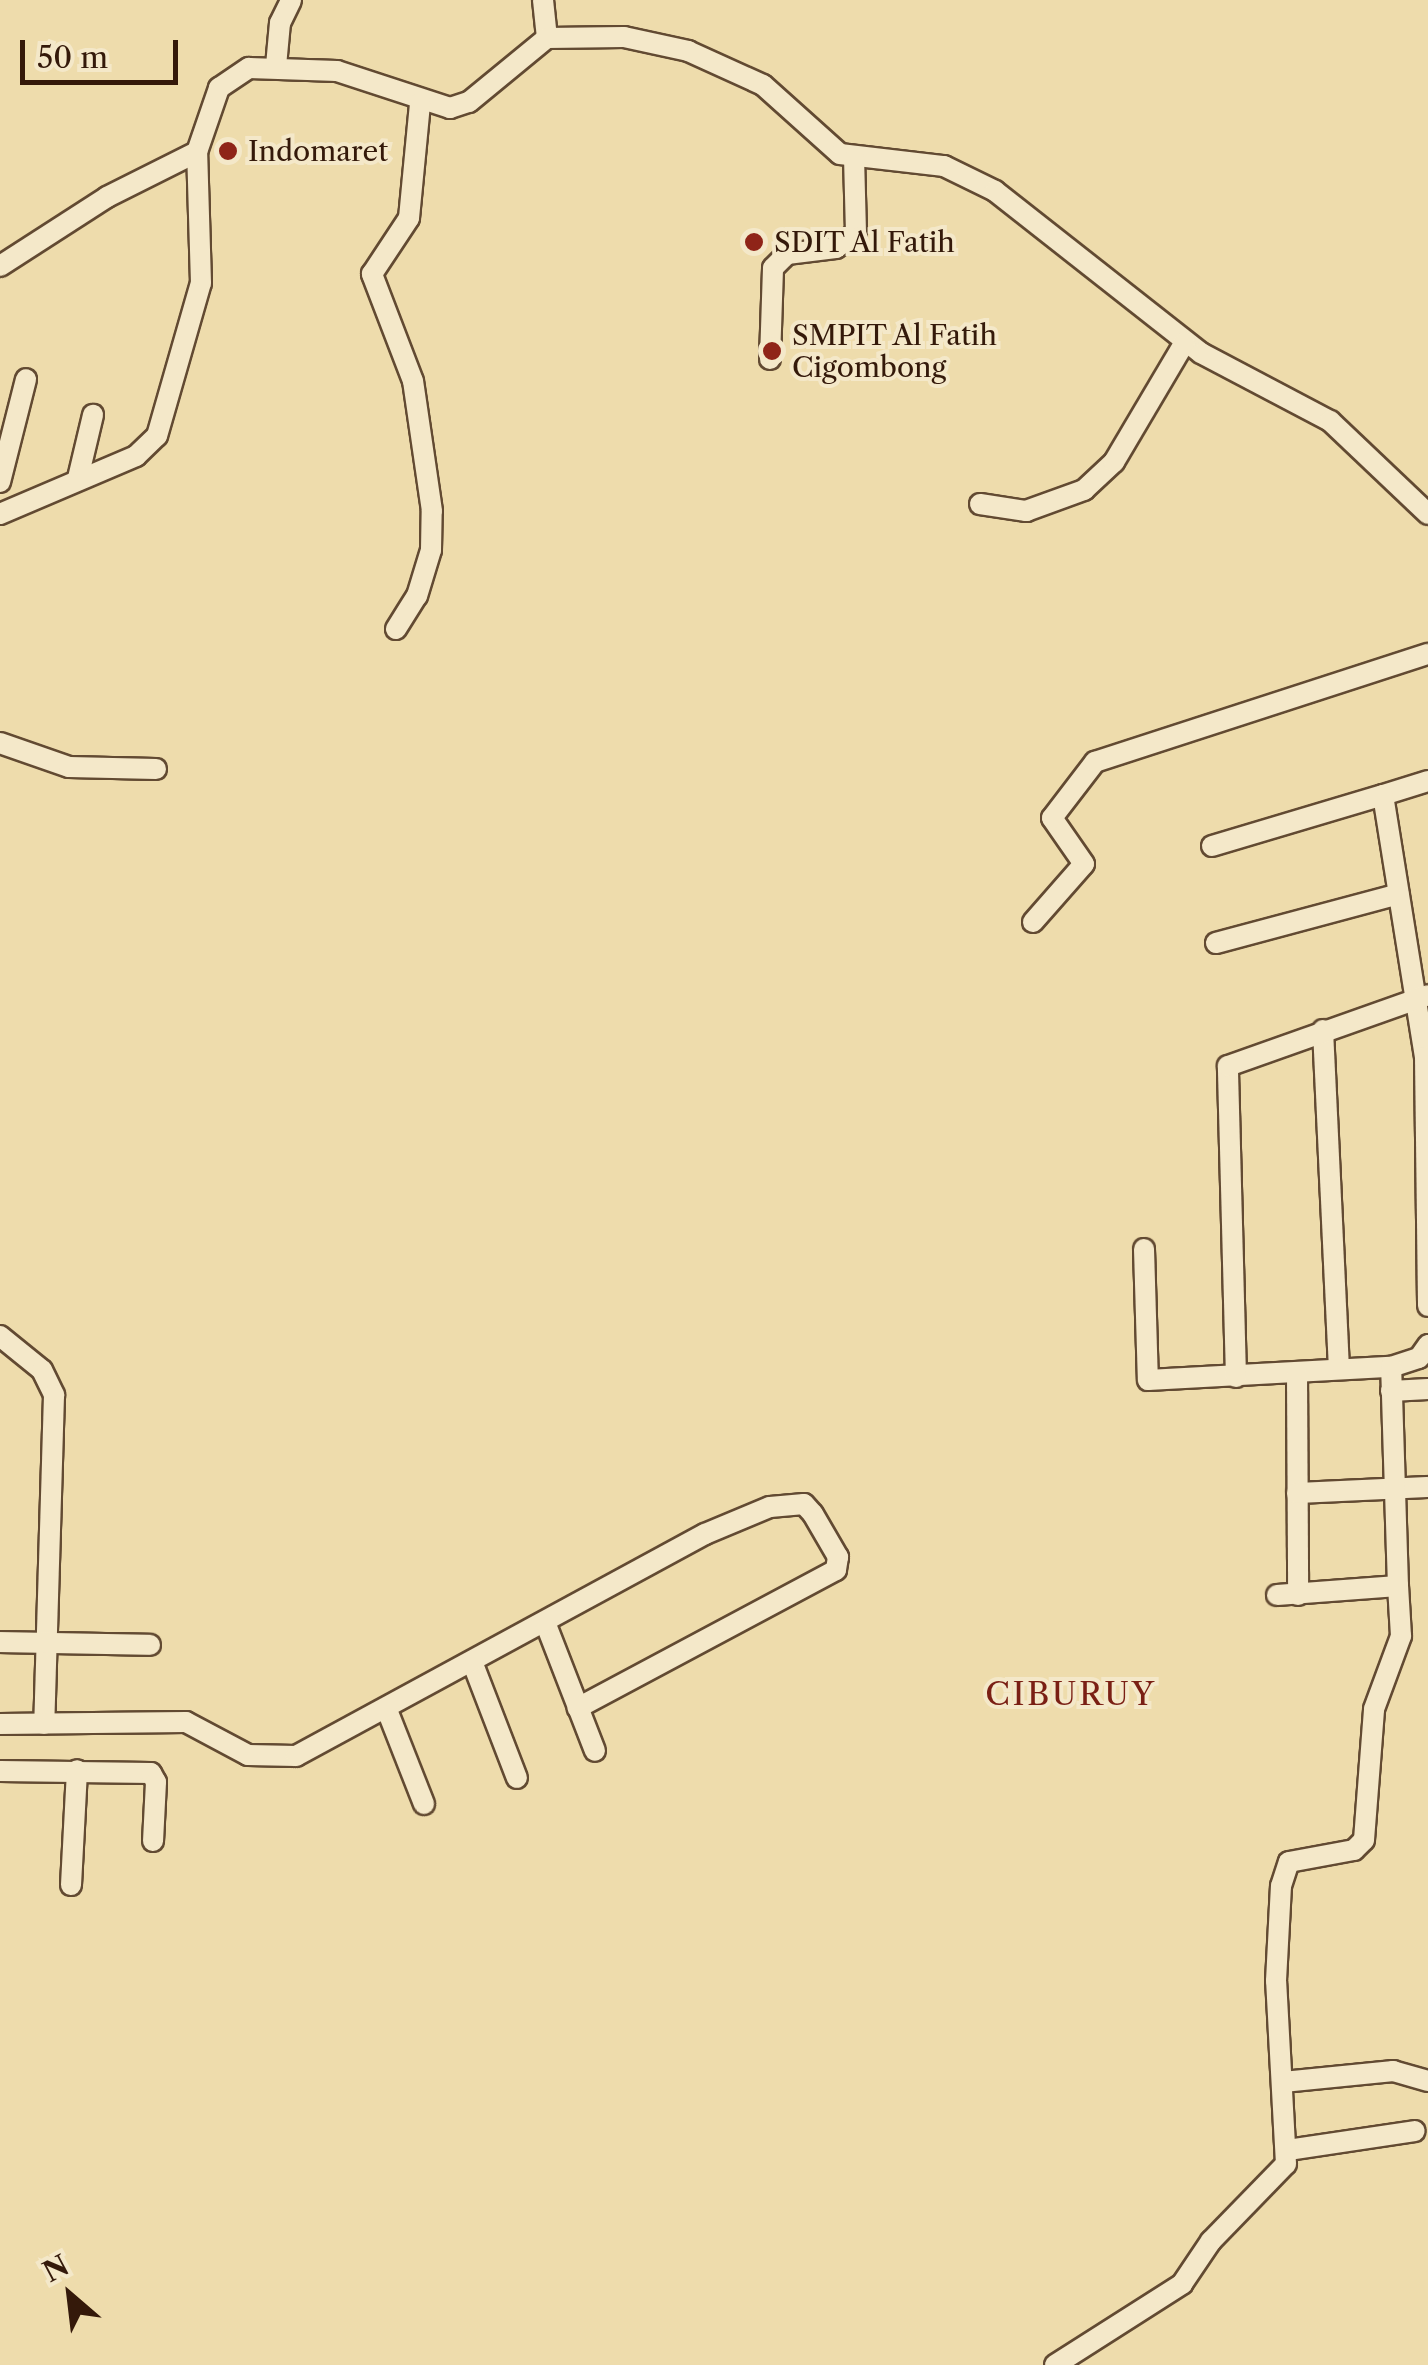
<!DOCTYPE html>
<style>
body{margin:0}
#map{position:relative;width:1428px;height:2365px;overflow:hidden;background:#eedcac;font-family:"Libre Caslon Text",serif}
div>[style]{position:absolute}
.roads{filter:drop-shadow(2px 0 #624a32) drop-shadow(-2px 0 #624a32) drop-shadow(0 2px #624a32) drop-shadow(0 -2px #624a32)}
.street>*{height:20px;margin:-10px;padding:0 10px;transform-origin:10px;border-radius:10px;background:#f4e8c9}
.dots>*{width:28px;height:28px;translate:-50% -50%;box-sizing:border-box;border:5px solid #f4e8c9;border-radius:50%}
span{translate:-50% -50%;white-space:nowrap;text-align:center;line-height:1.15;-webkit-text-stroke:8px #f4e8c9;paint-order:stroke}
.poi-label{font-size:28px;color:#34190a}
.left{translate:0 -50%;text-align:left}
.quarter-label{font-size:32px;color:#7a1f14;letter-spacing:2.5px}
.north{position:absolute;left:20px;top:2245px;width:100px;height:100px;-webkit-text-stroke:8px #f4e8c9;paint-order:stroke;rotate:332deg;font-size:28px;font-weight:700;line-height:40px;text-align:center;color:#34190a}
.north::after{content:'';display:block;margin:auto;width:35px;height:45px;background:#34190a;clip-path:polygon(50% 0,100% 100%,50% 72%,0 100%)}
.scale{position:absolute;left:20px;top:40px;width:158px;height:45px;box-sizing:border-box;border:5px solid #34190a;border-top:0;padding-left:12px;font-size:30px;line-height:35px;white-space:nowrap;color:#34190a;-webkit-text-stroke:8px #f4e8c9;paint-order:stroke}
</style>
<div id="map">
<div class="roads">
<div class="street">
<i style="left:543px;top:0;width:38px;rotate:84deg"></i>
<i style="left:276px;top:66px;width:43px;rotate:-84.7deg"></i>
<i style="left:280px;top:23px;width:25px;rotate:-64deg"></i>
<i style="left:0;top:266px;width:127px;rotate:-32.8deg"></i>
<i style="left:107px;top:197px;width:101px;rotate:-26.6deg"></i>
<i style="left:197px;top:152px;width:68px;rotate:-71deg"></i>
<i style="left:219px;top:88px;width:36px;rotate:-34deg"></i>
<i style="left:249px;top:68px;width:88px;rotate:2deg"></i>
<i style="left:337px;top:71px;width:119px;rotate:18.1deg"></i>
<i style="left:450px;top:108px;width:20px;rotate:-18deg"></i>
<i style="left:469px;top:102px;width:101px;rotate:-39.4deg"></i>
<i style="left:547px;top:38px;width:77px;rotate:-0.7deg"></i>
<i style="left:624px;top:37px;width:66px;rotate:12.3deg"></i>
<i style="left:688px;top:51px;width:82px;rotate:24.4deg"></i>
<i style="left:763px;top:85px;width:103px;rotate:41.9deg"></i>
<i style="left:840px;top:154px;width:105px;rotate:6.6deg"></i>
<i style="left:944px;top:166px;width:57px;rotate:26.1deg"></i>
<i style="left:995px;top:191px;width:262px;rotate:38.2deg"></i>
<i style="left:1201px;top:353px;width:146px;rotate:27.8deg"></i>
<i style="left:1330px;top:421px;width:135px;rotate:43.5deg"></i>
<i style="left:770px;top:359px;width:91px;rotate:-88.1deg"></i>
<i style="left:773px;top:268px;width:20px;rotate:-45deg"></i>
<i style="left:787px;top:254px;width:49px;rotate:-7deg"></i>
<i style="left:836px;top:248px;width:25px;rotate:-37deg"></i>
<i style="left:856px;top:233px;width:74px;rotate:-91.5deg"></i>
<i style="left:78px;top:478px;width:65px;rotate:-76.6deg"></i>
<i style="left:0;top:482px;width:106px;rotate:-75.8deg"></i>
<i style="left:980px;top:504px;width:47px;rotate:8.7deg"></i>
<i style="left:1026px;top:511px;width:62px;rotate:-19.9deg"></i>
<i style="left:1084px;top:490px;width:41px;rotate:-43deg"></i>
<i style="left:1114px;top:462px;width:139px;rotate:-59.4deg"></i>
<i style="left:0;top:514px;width:148px;rotate:-23.1deg"></i>
<i style="left:136px;top:456px;width:29px;rotate:-44deg"></i>
<i style="left:157px;top:436px;width:159px;rotate:-74deg"></i>
<i style="left:201px;top:283px;width:131px;rotate:-91.7deg"></i>
<i style="left:396px;top:629px;width:39px;rotate:-58deg"></i>
<i style="left:417px;top:596px;width:48px;rotate:-73.1deg"></i>
<i style="left:431px;top:550px;width:39px;rotate:-89deg"></i>
<i style="left:432px;top:511px;width:131px;rotate:-98.3deg"></i>
<i style="left:413px;top:381px;width:115px;rotate:-111deg"></i>
<i style="left:372px;top:274px;width:67px;rotate:-56.5deg"></i>
<i style="left:409px;top:218px;width:116px;rotate:-84.5deg"></i>
<i style="left:0;top:743px;width:73px;rotate:19.2deg"></i>
<i style="left:69px;top:767px;width:87px;rotate:1.3deg"></i>
<i style="left:1428px;top:781px;width:47px;rotate:162.7deg"></i>
<i style="left:1383px;top:795px;width:265px;rotate:80.9deg"></i>
<i style="left:1425px;top:1057px;width:249px;rotate:89.3deg"></i>
<i style="left:1212px;top:846px;width:178px;rotate:-16.6deg"></i>
<i style="left:1033px;top:922px;width:77px;rotate:-48.7deg"></i>
<i style="left:1084px;top:864px;width:56px;rotate:-124.8deg"></i>
<i style="left:1052px;top:818px;width:71px;rotate:-52.5deg"></i>
<i style="left:1095px;top:762px;width:350px;rotate:-18deg"></i>
<i style="left:1216px;top:943px;width:189px;rotate:-15deg"></i>
<i style="left:1323px;top:1030px;width:338px;rotate:87.3deg"></i>
<i style="left:1144px;top:1249px;width:131px;rotate:88.3deg"></i>
<i style="left:1148px;top:1380px;width:243px;rotate:-3.1deg"></i>
<i style="left:1391px;top:1367px;width:29px;rotate:-18deg"></i>
<i style="left:1419px;top:1358px;width:16px;rotate:-55deg"></i>
<i style="left:0;top:1336px;width:54px;rotate:39deg"></i>
<i style="left:42px;top:1370px;width:28px;rotate:64deg"></i>
<i style="left:54px;top:1395px;width:329px;rotate:91.7deg"></i>
<i style="left:1297px;top:1373px;width:222px;rotate:89.7deg"></i>
<i style="left:1236px;top:1377px;width:311px;rotate:-91.5deg"></i>
<i style="left:1228px;top:1066px;width:212px;rotate:-19.5deg"></i>
<i style="left:1391px;top:1391px;width:37px;rotate:-3deg"></i>
<i style="left:1297px;top:1493px;width:131px;rotate:-2.6deg"></i>
<i style="left:1277px;top:1595px;width:121px;rotate:-4.3deg"></i>
<i style="left:1398px;top:1586px;width:219px;rotate:-91.8deg"></i>
<i style="left:545px;top:1622px;width:138px;rotate:68.8deg"></i>
<i style="left:0;top:1642px;width:150px;rotate:1.1deg"></i>
<i style="left:473px;top:1664px;width:122px;rotate:68.9deg"></i>
<i style="left:387px;top:1710px;width:101px;rotate:68.5deg"></i>
<i style="left:0;top:1724px;width:186px;rotate:-0.6deg"></i>
<i style="left:186px;top:1722px;width:70px;rotate:28deg"></i>
<i style="left:248px;top:1755px;width:48px;rotate:1.2deg"></i>
<i style="left:296px;top:1756px;width:465px;rotate:-28.5deg"></i>
<i style="left:705px;top:1534px;width:70px;rotate:-22.6deg"></i>
<i style="left:770px;top:1507px;width:34px;rotate:-5deg"></i>
<i style="left:804px;top:1504px;width:13px;rotate:48deg"></i>
<i style="left:813px;top:1514px;width:50px;rotate:59.8deg"></i>
<i style="left:838px;top:1557px;width:13px;rotate:99deg"></i>
<i style="left:836px;top:1570px;width:293px;rotate:151.9deg"></i>
<i style="left:0;top:1771px;width:151px;rotate:0.8deg"></i>
<i style="left:151px;top:1773px;width:10px;rotate:61deg"></i>
<i style="left:156px;top:1782px;width:59px;rotate:92.9deg"></i>
<i style="left:71px;top:1885px;width:115px;rotate:-87deg"></i>
<i style="left:1283px;top:2082px;width:111px;rotate:-5.7deg"></i>
<i style="left:1393px;top:2071px;width:36px;rotate:16deg"></i>
<i style="left:1288px;top:2150px;width:128px;rotate:-8.5deg"></i>
<i style="left:1055px;top:2365px;width:151px;rotate:-32.5deg"></i>
<i style="left:1182px;top:2284px;width:52px;rotate:-56deg"></i>
<i style="left:1211px;top:2241px;width:107px;rotate:-45.8deg"></i>
<i style="left:1286px;top:2164px;width:183px;rotate:-93.1deg"></i>
<i style="left:1276px;top:1981px;width:95px;rotate:-87deg"></i>
<i style="left:1281px;top:1886px;width:25px;rotate:-72deg"></i>
<i style="left:1289px;top:1862px;width:66px;rotate:-10.5deg"></i>
<i style="left:1354px;top:1850px;width:14px;rotate:-45deg"></i>
<i style="left:1364px;top:1840px;width:131px;rotate:-85.6deg"></i>
<i style="left:1374px;top:1709px;width:78px;rotate:-69.7deg"></i>
<i style="left:1401px;top:1636px;width:50px;rotate:-93.4deg"></i>
</div>
</div>
<div class="dots">
<i style="left:228px;top:151px;background:#8f2418"></i>
<i style="left:754px;top:242px;background:#8f2418"></i>
<i style="left:772px;top:351px;background:#8f2418"></i>
</div>
<div class="poi-label">
<span class="left" style="left:248px;top:151px">Indomaret</span>
<span class="left" style="left:774px;top:242px">SDIT Al Fatih</span>
<span class="left" style="left:792px;top:351px">SMPIT Al Fatih<br>Cigombong</span>
</div>
<div class="quarter-label">
<span style="left:1071px;top:1694px">CIBURUY</span>
</div>
<div class="north">N</div>
<div class="scale">50 m</div>
</div>
